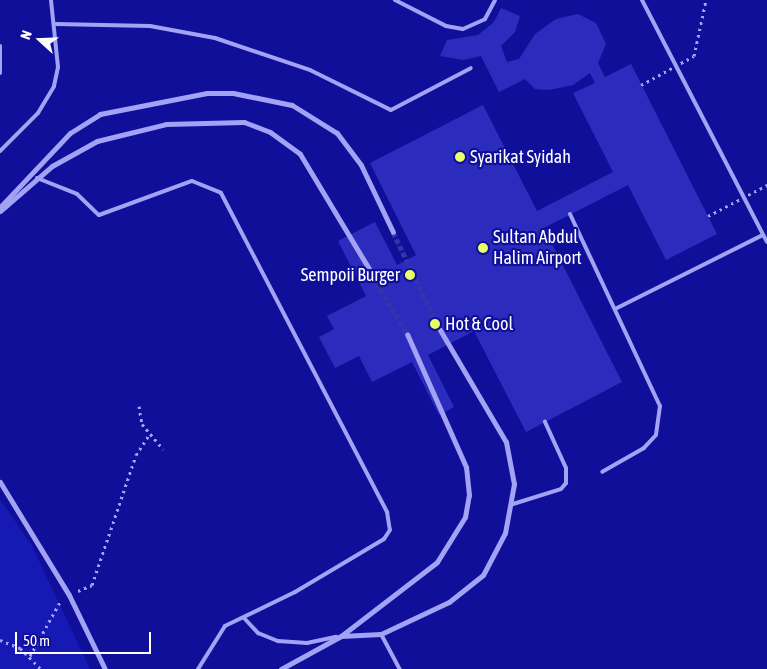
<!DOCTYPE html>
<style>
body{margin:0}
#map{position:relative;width:767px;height:669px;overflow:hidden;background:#100f9a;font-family:"Asap Condensed",sans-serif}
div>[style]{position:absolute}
.green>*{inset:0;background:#1719b5}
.building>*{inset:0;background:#2b2cbe}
.street-tunnel>*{height:5px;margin-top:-2.5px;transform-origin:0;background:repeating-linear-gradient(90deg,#3433a9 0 5px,transparent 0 7.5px)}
.path>*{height:3px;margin-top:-1.5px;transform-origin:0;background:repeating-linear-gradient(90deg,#a2a3f5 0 2.5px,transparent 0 6.5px)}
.lane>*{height:4px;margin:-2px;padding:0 2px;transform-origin:2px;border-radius:2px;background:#a2a3f5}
.street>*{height:5px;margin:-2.5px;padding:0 2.5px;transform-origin:2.5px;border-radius:2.5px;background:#a2a3f5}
.path-bridge>*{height:3px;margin-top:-1.5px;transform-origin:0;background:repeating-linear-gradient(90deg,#a2a3f5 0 2.5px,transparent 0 6.5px)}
.dots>*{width:14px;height:14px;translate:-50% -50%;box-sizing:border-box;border:2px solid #100f9a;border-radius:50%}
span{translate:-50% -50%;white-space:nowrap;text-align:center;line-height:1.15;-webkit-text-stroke:4.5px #100f9a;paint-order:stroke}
.poi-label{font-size:18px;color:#fff}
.left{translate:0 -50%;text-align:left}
.right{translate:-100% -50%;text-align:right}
.north{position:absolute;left:15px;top:15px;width:50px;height:50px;-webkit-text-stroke:4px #100f9a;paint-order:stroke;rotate:290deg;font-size:14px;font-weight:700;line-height:20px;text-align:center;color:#fff}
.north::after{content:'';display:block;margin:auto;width:18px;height:22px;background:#fff;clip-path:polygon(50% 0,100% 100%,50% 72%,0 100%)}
.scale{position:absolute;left:15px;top:632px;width:136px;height:22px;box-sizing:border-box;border:2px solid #fff;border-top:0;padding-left:6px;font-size:15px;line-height:18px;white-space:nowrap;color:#fff;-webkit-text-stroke:4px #100f9a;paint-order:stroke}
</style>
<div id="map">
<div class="green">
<i style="clip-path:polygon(0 499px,32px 546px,90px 669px,0 669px)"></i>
</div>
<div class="building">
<i style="clip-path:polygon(501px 8px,520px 16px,515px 32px,501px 46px,507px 62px,519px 59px,535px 34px,556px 19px,578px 14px,596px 23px,606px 44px,598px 63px,605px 77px,631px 64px,717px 234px,666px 260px,628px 185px,544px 228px,622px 382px,526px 432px,474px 331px,428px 355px,454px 407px,439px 415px,412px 362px,372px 382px,359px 356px,335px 368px,319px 337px,334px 329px,327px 316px,366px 296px,338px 241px,375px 222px,397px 265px,416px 255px,370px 163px,483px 105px,537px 211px,613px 172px,573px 93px,595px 83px,590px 73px,573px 85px,549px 90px,535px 89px,525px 79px,499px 92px,481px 56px,463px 60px,440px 56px,447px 40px,478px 35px,494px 22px)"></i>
</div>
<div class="street-tunnel">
<i style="left:393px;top:232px;width:109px;rotate:64.4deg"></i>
<i style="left:369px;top:269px;width:75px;rotate:59.7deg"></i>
</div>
<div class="path">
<i style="left:139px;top:406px;width:18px;rotate:81deg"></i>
<i style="left:142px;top:424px;width:33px;rotate:50deg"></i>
<i style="left:78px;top:591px;width:15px;rotate:-23deg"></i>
<i style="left:92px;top:585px;width:137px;rotate:-71.3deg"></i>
<i style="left:136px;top:455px;width:24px;rotate:-57deg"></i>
<i style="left:0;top:640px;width:22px;rotate:22deg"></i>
<i style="left:20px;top:648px;width:30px;rotate:45deg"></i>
<i style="left:30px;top:656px;width:62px;rotate:-60.9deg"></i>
</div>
<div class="lane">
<i style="left:395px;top:0;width:57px;rotate:27deg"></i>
<i style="left:446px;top:26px;width:17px;rotate:10deg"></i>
<i style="left:463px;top:29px;width:24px;rotate:-24deg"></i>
<i style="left:485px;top:19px;width:21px;rotate:-62deg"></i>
<i style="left:642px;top:0;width:272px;rotate:62.7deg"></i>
<i style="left:56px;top:24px;width:94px;rotate:1.2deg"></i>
<i style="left:150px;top:26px;width:66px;rotate:10.5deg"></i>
<i style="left:215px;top:38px;width:100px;rotate:18.6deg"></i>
<i style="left:310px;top:70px;width:90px;rotate:26.3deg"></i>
<i style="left:391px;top:110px;width:90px;rotate:-27.7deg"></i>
<i style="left:0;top:46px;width:27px;rotate:90deg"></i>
<i style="left:0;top:151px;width:54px;rotate:-45deg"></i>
<i style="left:38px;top:113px;width:31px;rotate:-59deg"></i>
<i style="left:54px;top:86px;width:19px;rotate:-78deg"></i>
<i style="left:58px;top:67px;width:67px;rotate:-96deg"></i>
<i style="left:37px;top:178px;width:43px;rotate:21.8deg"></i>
<i style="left:77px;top:194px;width:30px;rotate:44deg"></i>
<i style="left:99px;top:215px;width:99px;rotate:-20.1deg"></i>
<i style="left:192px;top:181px;width:31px;rotate:22deg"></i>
<i style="left:221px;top:193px;width:360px;rotate:62.5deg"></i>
<i style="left:387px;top:512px;width:18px;rotate:81deg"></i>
<i style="left:390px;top:530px;width:11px;rotate:124deg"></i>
<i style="left:384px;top:539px;width:104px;rotate:149.2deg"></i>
<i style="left:295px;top:592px;width:78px;rotate:154.1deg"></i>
<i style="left:225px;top:626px;width:51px;rotate:122.1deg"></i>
<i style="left:570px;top:214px;width:212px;rotate:64.9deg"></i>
<i style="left:660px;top:406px;width:29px;rotate:98deg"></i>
<i style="left:656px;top:435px;width:18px;rotate:133deg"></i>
<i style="left:644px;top:448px;width:48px;rotate:150.3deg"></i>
<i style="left:615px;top:309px;width:165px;rotate:-26.6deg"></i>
<i style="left:513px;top:504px;width:50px;rotate:-17.4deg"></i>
<i style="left:561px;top:489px;width:8px;rotate:-50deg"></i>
<i style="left:566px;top:483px;width:15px;rotate:-90deg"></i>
<i style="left:566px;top:468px;width:51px;rotate:-114.5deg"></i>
<i style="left:244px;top:618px;width:21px;rotate:47deg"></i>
<i style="left:258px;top:633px;width:22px;rotate:22deg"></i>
<i style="left:278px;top:641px;width:29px;rotate:4deg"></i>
<i style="left:307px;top:643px;width:30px;rotate:-12deg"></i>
<i style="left:381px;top:634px;width:40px;rotate:62deg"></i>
</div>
<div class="street">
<i style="left:0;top:207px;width:102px;rotate:-46.6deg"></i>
<i style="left:70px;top:133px;width:36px;rotate:-32deg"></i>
<i style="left:100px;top:114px;width:109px;rotate:-11.1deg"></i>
<i style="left:207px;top:93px;width:26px"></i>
<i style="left:233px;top:93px;width:60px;rotate:11.5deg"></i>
<i style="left:292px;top:105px;width:53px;rotate:31.9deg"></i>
<i style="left:337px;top:133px;width:40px;rotate:53deg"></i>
<i style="left:361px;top:165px;width:74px;rotate:64.5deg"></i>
<i style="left:0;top:211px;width:69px;rotate:-40.9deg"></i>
<i style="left:52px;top:166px;width:51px;rotate:-29.1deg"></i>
<i style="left:97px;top:141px;width:71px;rotate:-13.8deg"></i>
<i style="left:166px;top:124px;width:78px;rotate:-1.5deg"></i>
<i style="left:244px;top:122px;width:28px;rotate:21deg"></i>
<i style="left:270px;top:132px;width:37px;rotate:36deg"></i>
<i style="left:300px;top:154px;width:134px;rotate:59deg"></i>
<i style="left:0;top:482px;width:132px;rotate:58.6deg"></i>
<i style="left:69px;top:595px;width:82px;rotate:64.1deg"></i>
<i style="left:341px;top:636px;width:40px;rotate:-2.9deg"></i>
<i style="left:381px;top:634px;width:75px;rotate:-25.2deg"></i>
<i style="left:449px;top:602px;width:43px;rotate:-38.5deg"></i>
<i style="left:483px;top:575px;width:47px;rotate:-62.4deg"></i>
<i style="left:505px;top:533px;width:50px;rotate:-79.6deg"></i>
<i style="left:514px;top:484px;width:43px;rotate:-100.8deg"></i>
<i style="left:506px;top:442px;width:130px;rotate:-120.5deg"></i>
<i style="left:281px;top:669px;width:68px;rotate:-28.8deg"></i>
<i style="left:341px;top:636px;width:121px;rotate:-37.6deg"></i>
<i style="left:437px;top:562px;width:53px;rotate:-58.1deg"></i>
<i style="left:465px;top:517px;width:22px;rotate:-80deg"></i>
<i style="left:469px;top:495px;width:28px;rotate:-96deg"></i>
<i style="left:466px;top:467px;width:145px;rotate:-113.9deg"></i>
</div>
<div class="path-bridge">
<i style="left:641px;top:85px;width:60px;rotate:-28.7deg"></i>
<i style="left:694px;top:56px;width:57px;rotate:-77.9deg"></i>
<i style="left:708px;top:216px;width:67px;rotate:-27.7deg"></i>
</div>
<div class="dots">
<i style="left:460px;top:157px;background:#e8ff66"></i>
<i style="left:483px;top:248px;background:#e8ff66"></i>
<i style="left:410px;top:275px;background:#e8ff66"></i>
<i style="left:435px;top:324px;background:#e8ff66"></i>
</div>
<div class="poi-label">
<span class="left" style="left:470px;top:157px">Syarikat Syidah</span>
<span class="left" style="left:493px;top:248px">Sultan Abdul<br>Halim Airport</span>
<span class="right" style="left:400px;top:275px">Sempoii Burger</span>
<span class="left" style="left:445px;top:324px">Hot &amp; Cool</span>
</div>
<div class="north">N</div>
<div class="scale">50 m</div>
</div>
